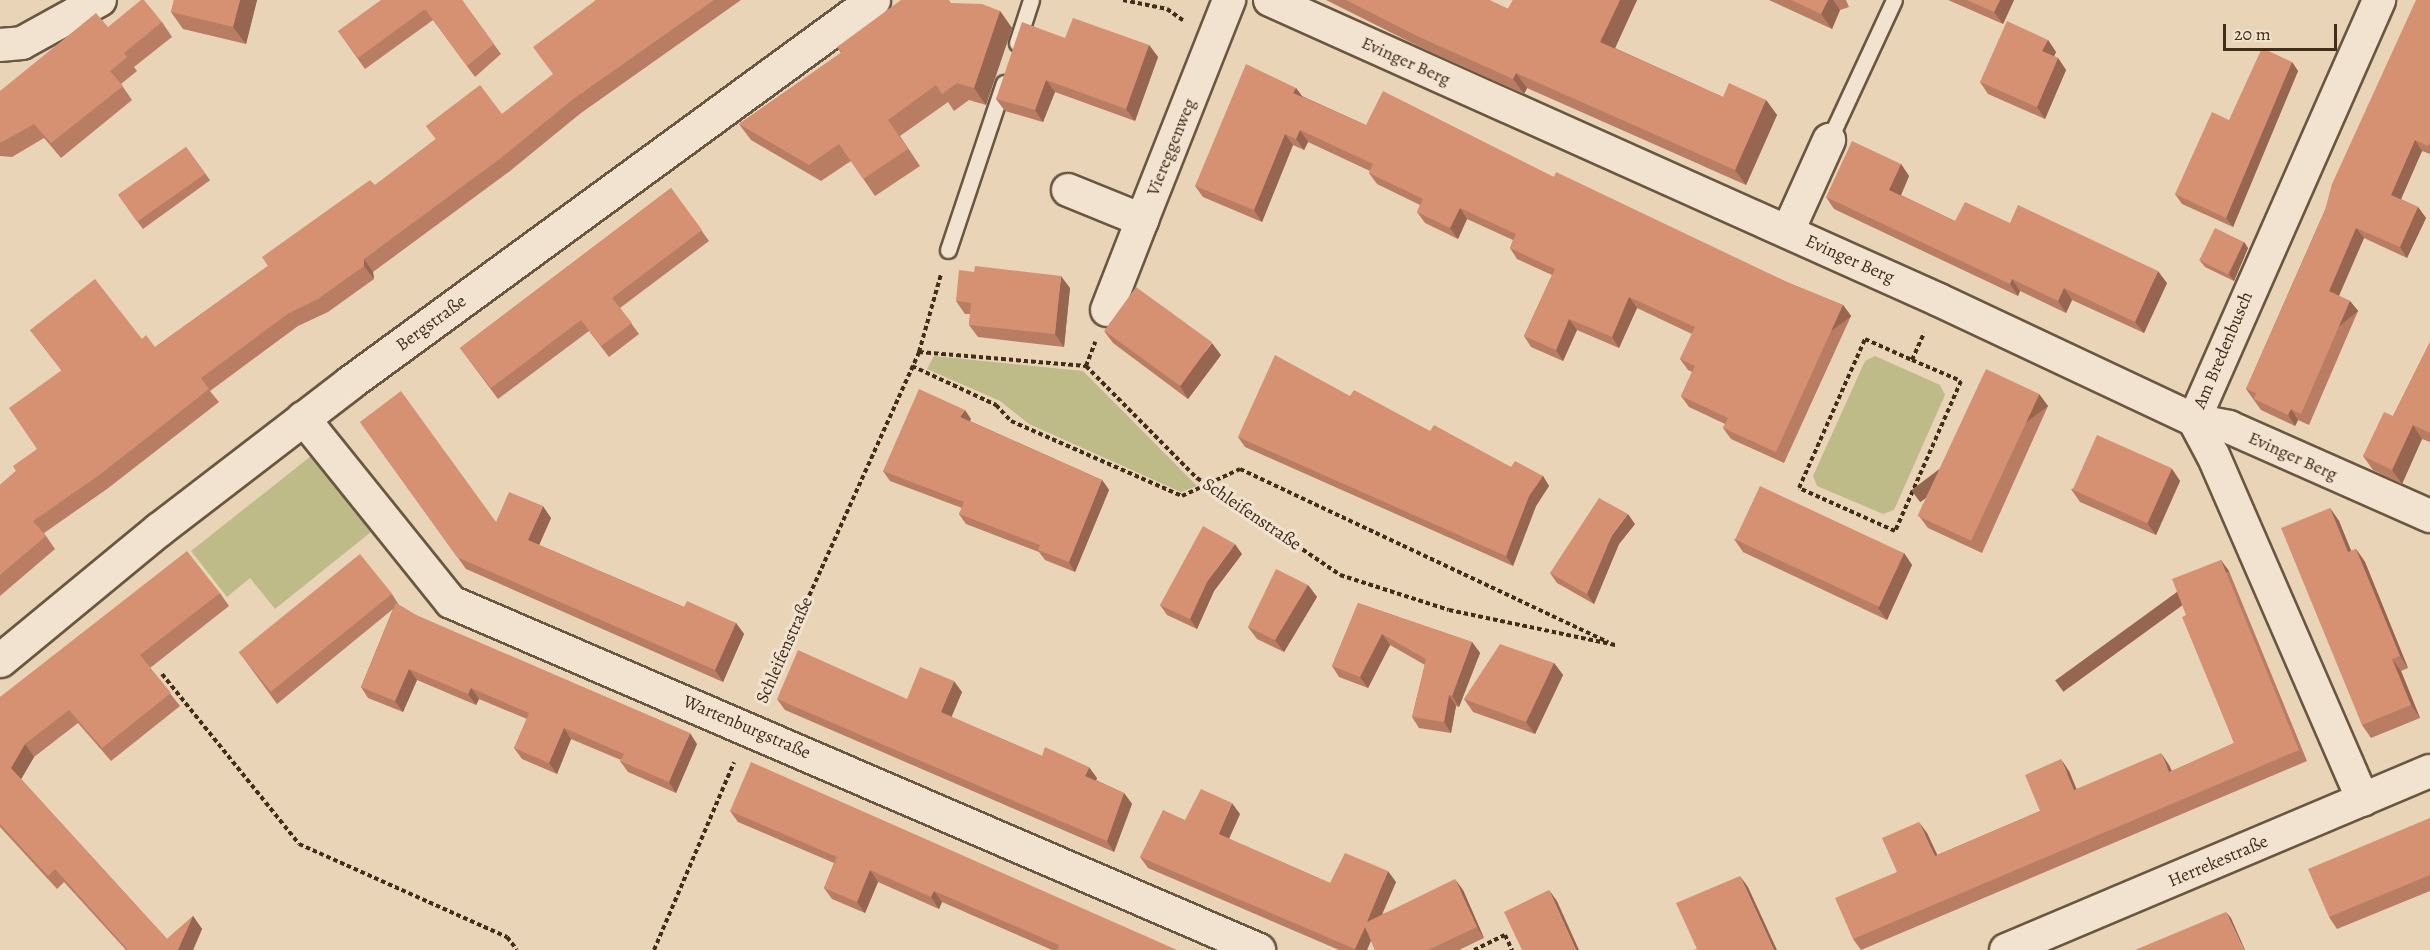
<!DOCTYPE html>
<meta charset="utf-8">
<style>
body{margin:0}
#map{position:relative;width:2430px;height:950px;overflow:hidden;background:#e9d4b7;font-family:Alegreya,serif}
div>[style]{position:absolute}
.green>*{inset:0;background:#bfbb89}
.path>*{height:4px;margin-top:-2px;transform-origin:0;background:repeating-linear-gradient(90deg,#402d1a 0 4.5px,transparent 0 7.5px)}
.roads{filter:drop-shadow(2px 0 #6a5741) drop-shadow(-2px 0 #6a5741) drop-shadow(0 2px #6a5741) drop-shadow(0 -2px #6a5741)}
.lane>*{height:15px;margin:-7.5px;padding:0 7.5px;transform-origin:7.5px;border-radius:7.5px;background:#f1e3d0}
.street>*{height:32px;margin:-16px;padding:0 16px;transform-origin:16px;border-radius:16px;background:#f1e3d0}
.secondary>*{height:33px;margin:-16.5px;padding:0 16.5px;transform-origin:16.5px;border-radius:16.5px;background:#f1e3d0}
.wall>*{inset:0;background:#b87d63;transform-origin:0 0}
.shaded-wall>*{inset:0;background:#966650;transform-origin:0 0}
.building>*{inset:0;background:#d69173;transform-origin:0 0}
span{translate:-50% -50%;white-space:nowrap;text-align:center;line-height:1.15;-webkit-text-stroke:6px #f1e3d0;paint-order:stroke}
.street-label{font-size:18px;color:#402d1a}
.scale{position:absolute;left:2223px;top:24px;width:114px;height:27px;box-sizing:border-box;border:3px solid #402d1a;border-top:0;padding-left:8px;font-size:18px;line-height:21px;white-space:nowrap;color:#402d1a;-webkit-text-stroke:4px #f1e3d0;paint-order:stroke}
</style>
<div id="map">
<div class="green">
<i style="clip-path:polygon(934px 356px,1083px 371px,1197px 486px,1181px 492px,1029px 424px,1000px 401px,927px 369px)"></i>
<i style="clip-path:polygon(1875px 356px,1940px 385px,1945px 395px,1894px 510px,1883px 514px,1817px 486px,1813px 476px,1865px 361px)"></i>
<i style="clip-path:polygon(311px 456px,371px 532px,275px 609px,250px 578px,227px 597px,191px 551px)"></i>
</div>
<div class="path">
<i style="left:1123px;top:0;width:45px;rotate:11.6deg"></i>
<i style="left:1167px;top:9px;width:21px;rotate:35deg"></i>
<i style="left:919px;top:352px;width:168px;rotate:4.8deg"></i>
<i style="left:1086px;top:366px;width:158px;rotate:45.3deg"></i>
<i style="left:1197px;top:478px;width:173px;rotate:34.1deg"></i>
<i style="left:1340px;top:575px;width:114px;rotate:17.8deg"></i>
<i style="left:1449px;top:610px;width:170px;rotate:11.9deg"></i>
<i style="left:1912px;top:360px;width:53px;rotate:23.2deg"></i>
<i style="left:1961px;top:381px;width:164px;rotate:113.7deg"></i>
<i style="left:1895px;top:531px;width:105px;rotate:-155.9deg"></i>
<i style="left:1799px;top:488px;width:163px;rotate:-66.1deg"></i>
<i style="left:1865px;top:339px;width:51px;rotate:24.1deg"></i>
<i style="left:1912px;top:360px;width:30px;rotate:-66deg"></i>
<i style="left:912px;top:366px;width:93px;rotate:24.9deg"></i>
<i style="left:996px;top:405px;width:22px;rotate:47deg"></i>
<i style="left:1011px;top:421px;width:187px;rotate:23.7deg"></i>
<i style="left:1182px;top:496px;width:64px;rotate:-25deg"></i>
<i style="left:1240px;top:469px;width:407px;rotate:25.2deg"></i>
<i style="left:1086px;top:366px;width:26px;rotate:-69deg"></i>
<i style="left:162px;top:674px;width:218px;rotate:51.1deg"></i>
<i style="left:299px;top:844px;width:228px;rotate:24.1deg"></i>
<i style="left:507px;top:937px;width:16px;rotate:52deg"></i>
<i style="left:763px;top:698px;width:380px;rotate:-65.7deg"></i>
<i style="left:919px;top:352px;width:81px;rotate:-74.2deg"></i>
<i style="left:654px;top:950px;width:204px;rotate:-66.9deg"></i>
<i style="left:1474px;top:950px;width:34px;rotate:-26deg"></i>
<i style="left:1505px;top:935px;width:17px;rotate:65deg"></i>
</div>
<div class="roads">
<div class="lane">
<i style="left:1017px;top:43px;width:45px;rotate:-72deg"></i>
<i style="left:1829px;top:140px;width:154px;rotate:-65.1deg"></i>
<i style="left:948px;top:250px;width:176px;rotate:-71.5deg"></i>
</div>
<div class="street">
<i style="left:1270px;top:0;width:733px;rotate:24.15deg"></i>
<i style="left:1939px;top:300px;width:282px;rotate:25.2deg"></i>
<i style="left:2194px;top:420px;width:36px;rotate:11deg"></i>
<i style="left:2229px;top:427px;width:220px;rotate:23.9deg"></i>
<i style="left:0;top:45px;width:22px;rotate:-5deg"></i>
<i style="left:22px;top:43px;width:89px;rotate:-28.9deg"></i>
<i style="left:1068px;top:190px;width:80px;rotate:22.1deg"></i>
<i style="left:1142px;top:220px;width:237px;rotate:-68.4deg"></i>
<i style="left:1788px;top:231px;width:100px;rotate:-65.7deg"></i>
<i style="left:1107px;top:310px;width:97px;rotate:-68.7deg"></i>
<i style="left:303px;top:418px;width:236px;rotate:51.2deg"></i>
<i style="left:451px;top:602px;width:880px;rotate:23.3deg"></i>
<i style="left:2194px;top:420px;width:459px;rotate:-66.2deg"></i>
<i style="left:2194px;top:420px;width:40px;rotate:62deg"></i>
<i style="left:2213px;top:455px;width:376px;rotate:66.5deg"></i>
<i style="left:2006px;top:950px;width:460px;rotate:-22.9deg"></i>
</div>
<div class="secondary">
<i style="left:0;top:660px;width:206px;rotate:-39.5deg"></i>
<i style="left:159px;top:529px;width:240px;rotate:-37.5deg"></i>
<i style="left:349px;top:383px;width:649px;rotate:-36.16deg"></i>
</div>
</div>
<div class="wall">
<i style="clip-path:polygon(174px 0,257px 0,246px 44px,183px 29px,171px 12px)"></i>
<i style="clip-path:polygon(462px 0,501px 54px,475px 77px,433px 20px,365px 69px,338px 31px)"></i>
<i style="clip-path:polygon(596px 0,741px 0,581px 113px,510px 171px,373px 272px,374px 279px,328px 312px,298px 326px,210px 391px,219px 402px,107px 489px,44px 533px,55px 549px,0 596px,0 485px,16px 471px,37px 449px,62px 371px,30px 330px,142px 339px,155px 347px,268px 266px,436px 139px,426px 126px,502px 114px,553px 75px)"></i>
<i style="clip-path:polygon(1326px 0,1489px 0,1508px 9px,1513px 0,1637px 0,1615px 48px,1723px 97px,1766px 100px,1777px 115px,1746px 185px,1527px 88px,1524px 94px,1428px 51px)"></i>
<i style="clip-path:polygon(1769px 0,1846px 0,1849px 7px,1840px 10px,1832px 29px)"></i>
<i style="clip-path:polygon(1948px 0,2014px 0,2003px 24px)"></i>
<i style="clip-path:polygon(2430px 0,2430px 154px,2422px 151px,2401px 199px,2418px 207px,2426px 218px,2407px 258px,2364px 238px,2339px 296px,2350px 301px,2358px 311px,2309px 425px,2298px 420px,2295px 426px,2261px 410px,2246px 389px,2325px 210px)"></i>
<i style="clip-path:polygon(951px 3px,1000px 11px,1012px 28px,986px 105px,969px 100px,954px 111px,948px 102px,900px 136px,920px 166px,875px 196px,851px 161px,821px 181px,751px 140px,739px 124px,841px 53px,837px 47px)"></i>
<i style="clip-path:polygon(162px 22px,172px 37px,134px 67px,137px 71px,121px 84px,132px 100px,61px 158px,44px 138px,12px 157px,0 156px,0 91px,108px 27px)"></i>
<i style="clip-path:polygon(1065px 38px,1149px 45px,1158px 57px,1135px 121px,1055px 92px,1043px 122px,1005px 111px,996px 99px)"></i>
<i style="clip-path:polygon(2048px 40px,2056px 52px,2054px 56px,2058px 58px,2066px 70px,2045px 119px,1988px 94px,1980px 82px)"></i>
<i style="clip-path:polygon(2292px 62px,2298px 71px,2233px 227px,2182px 204px,2175px 194px)"></i>
<i style="clip-path:polygon(1296px 88px,1302px 96px,1366px 125px,1554px 177px,1789px 283px,1843px 305px,1851px 316px,1784px 463px,1731px 439px,1723px 428px,1725px 424px,1689px 407px,1681px 396px,1692px 372px,1688px 370px,1680px 359px,1692px 334px,1637px 308px,1619px 348px,1577px 330px,1563px 361px,1531px 347px,1524px 336px,1552px 275px,1517px 259px,1510px 248px,1513px 240px,1467px 219px,1458px 239px,1425px 223px,1417px 212px,1420px 205px,1377px 184px,1369px 173px,1370px 171px,1308px 142px,1304px 150px,1293px 145px,1262px 222px,1203px 197px,1195px 186px)"></i>
<i style="left:186px;top:147px;width:41px;height:83px;rotate:54deg"></i>
<i style="clip-path:polygon(1901px 164px,1909px 176px,1901px 195px,1955px 221px,2010px 223px,2167px 283px,2144px 333px,2072px 300px,2066px 313px,2020px 291px,2018px 296px,1834px 209px,1826px 197px)"></i>
<i style="clip-path:polygon(671px 188px,709px 241px,620px 308px,639px 334px,609px 357px,589px 331px,498px 399px,460px 348px)"></i>
<i style="clip-path:polygon(2244px 242px,2248px 248px,2234px 281px,2205px 267px,2200px 261px)"></i>
<i style="clip-path:polygon(1070px 288px,1064px 347px,978px 337px,969px 325px,970px 314px,965px 314px,956px 301px)"></i>
<i style="clip-path:polygon(1104px 331px,1221px 355px,1188px 399px,1113px 343px)"></i>
<i style="clip-path:polygon(2430px 342px,2430px 442px,2422px 439px,2402px 484px,2373px 470px,2363px 456px,2393px 416px)"></i>
<i style="clip-path:polygon(2039px 394px,2048px 406px,1982px 553px,1928px 528px,1919px 516px)"></i>
<i style="clip-path:polygon(1350px 396px,1511px 467px,1543px 476px,1549px 486px,1536px 506px,1513px 566px,1245px 447px,1238px 437px)"></i>
<i style="clip-path:polygon(971px 419px,970px 421px,1102px 480px,1109px 490px,1075px 572px,1045px 560px,1039px 552px,966px 524px,959px 514px,962px 508px,890px 481px,883px 471px)"></i>
<i style="clip-path:polygon(360px 422px,496px 522px,551px 518px,539px 545px,684px 607px,736px 623px,744px 634px,723px 682px,466px 569px)"></i>
<i style="clip-path:polygon(2172px 469px,2180px 481px,2156px 535px,2080px 502px,2071px 489px)"></i>
<i style="clip-path:polygon(2330px 508px,2339px 521px,2351px 551px,2356px 549px,2365px 562px,2408px 668px,2401px 671px,2420px 718px,2371px 738px,2362px 725px)"></i>
<i style="clip-path:polygon(1635px 524px,1619px 544px,1594px 604px,1557px 583px,1550px 573px)"></i>
<i style="clip-path:polygon(1734px 539px,1904px 553px,1912px 565px,1887px 620px,1743px 552px)"></i>
<i style="clip-path:polygon(1242px 554px,1214px 591px,1197px 629px,1167px 615px,1160px 605px)"></i>
<i style="clip-path:polygon(2229px 571px,2307px 761px,1861px 950px,1853px 939px,1897px 872px,1927px 833px,1937px 855px,2040px 811px,2069px 771px,2076px 789px,2169px 765px,2172px 771px,2234px 743px,2186px 615px)"></i>
<i style="clip-path:polygon(1308px 585px,1317px 597px,1284px 652px,1257px 639px,1248px 627px)"></i>
<i style="clip-path:polygon(220px 593px,229px 606px,150px 668px,180px 706px,111px 761px,78px 723px,34px 757px,21px 779px,167px 939px,193px 916px,202px 929px,193px 950px,126px 950px,64px 882px,57px 889px,0 827px,0 697px)"></i>
<i style="clip-path:polygon(392px 594px,399px 605px,416px 615px,697px 744px,676px 793px,628px 772px,620px 761px,621px 760px,571px 739px,557px 774px,522px 759px,514px 748px,527px 719px,479px 699px,476px 705px,417px 680px,403px 712px,368px 698px,361px 687px,393px 609px,277px 704px,239px 652px)"></i>
<i style="clip-path:polygon(1358px 603px,1472px 642px,1480px 653px,1459px 707px,1456px 706px,1451px 733px,1419px 728px,1412px 717px,1425px 665px,1390px 645px,1368px 688px,1339px 677px,1332px 666px)"></i>
<i style="clip-path:polygon(1554px 663px,1563px 675px,1535px 734px,1473px 712px,1464px 699px)"></i>
<i style="clip-path:polygon(962px 692px,951px 717px,1042px 756px,1097px 778px,1096px 780px,1124px 793px,1132px 804px,1114px 852px,785px 710px,777px 699px,907px 699px)"></i>
<i style="clip-path:polygon(730px 811px,1177px 950px,1052px 950px,942px 902px,939px 909px,878px 882px,865px 913px,832px 899px,824px 888px,834px 863px,738px 822px)"></i>
<i style="clip-path:polygon(1240px 814px,1229px 839px,1330px 883px,1396px 882px,1382px 914px,1463px 890px,1484px 938px,1459px 950px,1375px 950px,1371px 941px,1367px 950px,1339px 950px,1148px 868px,1140px 857px,1185px 820px)"></i>
<i style="clip-path:polygon(2430px 818px,2430px 891px,2337px 929px,2329px 917px)"></i>
</div>
<div class="shaded-wall">
<i style="clip-path:polygon(240px 0,257px 0,246px 44px,233px 27px)"></i>
<i style="clip-path:polygon(1620px 0,1637px 0,1611px 57px,1600px 42px)"></i>
<i style="clip-path:polygon(1828px 0,1833px 0,1840px 10px,1832px 29px,1821px 14px)"></i>
<i style="clip-path:polygon(2000px 0,2014px 0,2003px 24px,1994px 12px)"></i>
<i style="clip-path:polygon(1000px 11px,1012px 28px,986px 105px,974px 88px)"></i>
<i style="clip-path:polygon(2048px 40px,2056px 52px,2051px 63px,2042px 51px)"></i>
<i style="clip-path:polygon(1149px 45px,1158px 57px,1135px 121px,1126px 109px)"></i>
<i style="clip-path:polygon(2058px 58px,2066px 70px,2045px 119px,2037px 107px)"></i>
<i style="clip-path:polygon(2292px 62px,2298px 71px,2233px 227px,2226px 218px)"></i>
<i style="clip-path:polygon(1516px 73px,1527px 88px,1524px 94px,1513px 79px)"></i>
<i style="clip-path:polygon(1046px 80px,1055px 92px,1043px 122px,1035px 110px)"></i>
<i style="clip-path:polygon(1296px 88px,1304px 99px,1293px 93px)"></i>
<i style="clip-path:polygon(1766px 100px,1777px 115px,1746px 185px,1735px 170px)"></i>
<i style="clip-path:polygon(1300px 130px,1308px 142px,1304px 150px,1296px 139px)"></i>
<i style="clip-path:polygon(1285px 134px,1293px 145px,1262px 222px,1254px 210px)"></i>
<i style="clip-path:polygon(2415px 140px,2422px 151px,2398px 206px,2391px 195px)"></i>
<i style="clip-path:polygon(1901px 164px,1909px 176px,1898px 202px,1889px 190px)"></i>
<i style="clip-path:polygon(2418px 207px,2426px 218px,2407px 258px,2400px 247px)"></i>
<i style="clip-path:polygon(1460px 208px,1467px 219px,1458px 239px,1450px 228px)"></i>
<i style="clip-path:polygon(2356px 228px,2364px 238px,2336px 302px,2329px 291px)"></i>
<i style="clip-path:polygon(2244px 242px,2248px 248px,2234px 281px,2229px 274px)"></i>
<i style="clip-path:polygon(364px 259px,373px 272px,374px 279px,364px 266px)"></i>
<i style="clip-path:polygon(2158px 271px,2167px 283px,2144px 333px,2135px 322px)"></i>
<i style="clip-path:polygon(1061px 276px,1070px 288px,1064px 347px,1055px 334px)"></i>
<i style="clip-path:polygon(2012px 279px,2020px 291px,2018px 296px,2010px 284px)"></i>
<i style="clip-path:polygon(2064px 288px,2072px 300px,2066px 313px,2058px 301px)"></i>
<i style="clip-path:polygon(1629px 297px,1637px 308px,1619px 348px,1612px 337px)"></i>
<i style="left:2350px;top:301px;width:13px;height:123px;rotate:51deg"></i>
<i style="left:1843px;top:305px;width:14px;height:162px;rotate:54deg"></i>
<i style="clip-path:polygon(1569px 319px,1577px 330px,1563px 361px,1556px 350px)"></i>
<i style="clip-path:polygon(1212px 343px,1221px 355px,1188px 399px,1180px 386px)"></i>
<i style="left:2039px;top:394px;width:15px;height:160px;rotate:53deg"></i>
<i style="clip-path:polygon(2291px 409px,2298px 420px,2295px 426px,2288px 415px)"></i>
<i style="clip-path:polygon(965px 410px,971px 419px,967px 426px,960px 417px)"></i>
<i style="clip-path:polygon(2413px 425px,2422px 439px,2402px 484px,2392px 470px)"></i>
<i style="clip-path:polygon(2172px 469px,2180px 481px,2156px 535px,2147px 523px)"></i>
<i style="clip-path:polygon(1543px 476px,1549px 486px,1536px 506px,1513px 566px,1506px 556px,1529px 496px)"></i>
<i style="clip-path:polygon(1102px 480px,1109px 490px,1075px 572px,1069px 562px)"></i>
<i style="clip-path:polygon(543px 506px,551px 518px,536px 552px,528px 540px)"></i>
<i style="clip-path:polygon(2330px 508px,2339px 521px,2357px 565px,2348px 552px)"></i>
<i style="clip-path:polygon(1628px 514px,1635px 524px,1619px 544px,1594px 604px,1587px 594px,1612px 535px)"></i>
<i style="clip-path:polygon(1235px 544px,1242px 554px,1214px 591px,1197px 629px,1190px 619px,1207px 582px)"></i>
<i style="clip-path:polygon(2356px 549px,2365px 562px,2408px 668px,2400px 656px)"></i>
<i style="clip-path:polygon(1904px 553px,1912px 565px,1887px 620px,1878px 608px)"></i>
<i style="left:2221px;top:560px;width:14px;height:205px;rotate:54deg"></i>
<i style="clip-path:polygon(1308px 585px,1317px 597px,1284px 652px,1275px 640px)"></i>
<i style="clip-path:polygon(736px 623px,744px 634px,723px 682px,715px 670px)"></i>
<i style="clip-path:polygon(1382px 634px,1390px 645px,1368px 688px,1360px 677px)"></i>
<i style="clip-path:polygon(1472px 642px,1480px 653px,1459px 707px,1452px 696px)"></i>
<i style="clip-path:polygon(2392px 659px,2401px 671px,2420px 718px,2411px 705px)"></i>
<i style="clip-path:polygon(1554px 663px,1563px 675px,1535px 734px,1526px 722px)"></i>
<i style="clip-path:polygon(409px 669px,417px 680px,403px 712px,395px 701px)"></i>
<i style="clip-path:polygon(954px 681px,962px 692px,949px 723px,941px 712px)"></i>
<i style="clip-path:polygon(471px 688px,479px 699px,476px 705px,468px 694px)"></i>
<i style="clip-path:polygon(1449px 695px,1456px 706px,1451px 733px,1444px 722px)"></i>
<i style="clip-path:polygon(564px 728px,571px 739px,557px 774px,549px 763px)"></i>
<i style="clip-path:polygon(690px 733px,697px 744px,676px 793px,669px 782px)"></i>
<i style="clip-path:polygon(25px 744px,34px 757px,20px 781px,11px 768px)"></i>
<i style="clip-path:polygon(2161px 753px,2169px 765px,2177px 783px,2169px 772px)"></i>
<i style="clip-path:polygon(2061px 759px,2069px 771px,2082px 802px,2074px 790px)"></i>
<i style="clip-path:polygon(1089px 767px,1097px 778px,1093px 787px,1085px 776px)"></i>
<i style="clip-path:polygon(1124px 793px,1132px 804px,1114px 852px,1107px 841px)"></i>
<i style="clip-path:polygon(1232px 803px,1240px 814px,1226px 845px,1219px 834px)"></i>
<i style="clip-path:polygon(1919px 822px,1927px 833px,1943px 867px,1935px 856px)"></i>
<i style="clip-path:polygon(870px 870px,878px 882px,865px 913px,857px 902px)"></i>
<i style="clip-path:polygon(1388px 871px,1396px 882px,1374px 933px,1367px 922px)"></i>
<i style="clip-path:polygon(1740px 876px,1748px 887px,1777px 950px,1774px 950px)"></i>
<i style="clip-path:polygon(1455px 879px,1463px 890px,1484px 938px,1477px 927px)"></i>
<i style="clip-path:polygon(1549px 890px,1557px 901px,1579px 950px,1576px 950px)"></i>
<i style="clip-path:polygon(934px 891px,942px 902px,939px 909px,931px 897px)"></i>
<i style="clip-path:polygon(2226px 912px,2231px 918px,2245px 950px,2244px 950px)"></i>
<i style="clip-path:polygon(193px 916px,202px 929px,193px 950px,178px 950px)"></i>
<i style="clip-path:polygon(1365px 927px,1372px 937px,1367px 950px,1356px 950px,1355px 949px)"></i>
</div>
<div class="building">
<i style="clip-path:polygon(141px 0,144px 0,162px 22px,124px 53px,127px 57px,110px 71px,123px 86px,51px 143px,34px 124px,2px 142px,0 142px,0 91px,96px 13px,108px 27px)"></i>
<i style="clip-path:polygon(174px 0,240px 0,233px 27px,171px 12px)"></i>
<i style="clip-path:polygon(381px 0,462px 0,494px 44px,467px 66px,425px 9px,358px 58px,338px 31px)"></i>
<i style="clip-path:polygon(596px 0,714px 0,572px 100px,501px 158px,364px 259px,364px 266px,318px 299px,289px 313px,201px 378px,209px 389px,98px 476px,33px 521px,46px 536px,0 575px,0 485px,16px 471px,13px 466px,37px 449px,9px 408px,62px 370px,30px 330px,95px 279px,142px 339px,146px 335px,155px 347px,268px 266px,262px 257px,370px 180px,375px 185px,436px 139px,426px 126px,480px 85px,502px 114px,553px 74px,533px 47px)"></i>
<i style="clip-path:polygon(901px 0,949px 0,951px 3px,982px 4px,1000px 11px,974px 88px,957px 83px,942px 94px,936px 85px,888px 120px,908px 149px,863px 179px,839px 144px,809px 165px,739px 124px,842px 52px,837px 47px)"></i>
<i style="clip-path:polygon(1346px 0,1489px 0,1508px 9px,1513px 0,1620px 0,1600px 42px,1723px 97px,1729px 83px,1766px 100px,1735px 170px,1516px 73px,1513px 79px,1417px 36px)"></i>
<i style="clip-path:polygon(1791px 0,1828px 0,1821px 14px)"></i>
<i style="clip-path:polygon(1967px 0,2000px 0,1994px 12px)"></i>
<i style="clip-path:polygon(2416px 0,2430px 0,2430px 142px,2428px 146px,2415px 140px,2391px 195px,2418px 207px,2400px 247px,2356px 228px,2329px 291px,2350px 301px,2301px 414px,2291px 409px,2288px 415px,2254px 399px,2256px 393px,2246px 389px,2325px 210px,2332px 184px)"></i>
<i style="clip-path:polygon(1073px 18px,1149px 45px,1126px 109px,1046px 80px,1035px 110px,996px 99px,1022px 22px,1065px 38px)"></i>
<i style="clip-path:polygon(2007px 21px,2048px 40px,2042px 51px,2058px 58px,2037px 107px,1980px 82px)"></i>
<i style="clip-path:polygon(2262px 48px,2292px 62px,2226px 218px,2175px 194px,2212px 112px,2229px 120px)"></i>
<i style="clip-path:polygon(1246px 64px,1296px 88px,1293px 93px,1366px 125px,1383px 91px,1554px 177px,1556px 172px,1789px 283px,1843px 305px,1776px 452px,1723px 428px,1728px 418px,1681px 396px,1695px 366px,1680px 359px,1695px 327px,1629px 297px,1612px 337px,1569px 319px,1556px 350px,1524px 336px,1555px 269px,1510px 248px,1516px 234px,1460px 208px,1450px 228px,1417px 212px,1423px 199px,1369px 173px,1373px 164px,1300px 130px,1296px 139px,1285px 134px,1254px 210px,1195px 186px)"></i>
<i style="clip-path:polygon(1852px 141px,1901px 164px,1889px 190px,1955px 221px,1965px 202px,2010px 223px,2018px 205px,2158px 271px,2135px 322px,2064px 288px,2058px 301px,2012px 279px,2010px 284px,1826px 197px)"></i>
<i style="left:186px;top:147px;width:33px;height:83px;rotate:55deg"></i>
<i style="clip-path:polygon(671px 188px,702px 230px,612px 298px,632px 323px,601px 346px,581px 320px,491px 388px,460px 348px)"></i>
<i style="left:2215px;top:228px;width:32px;height:36px;rotate:26deg"></i>
<i style="clip-path:polygon(975px 266px,1061px 276px,1055px 334px,969px 325px,971px 303px,956px 301px,959px 270px,974px 272px)"></i>
<i style="left:1136px;top:287px;width:94px;height:54px;rotate:36deg"></i>
<i style="clip-path:polygon(2430px 342px,2430px 433px,2413px 425px,2392px 470px,2363px 456px,2384px 412px,2393px 416px)"></i>
<i style="clip-path:polygon(1275px 355px,1350px 396px,1354px 390px,1430px 431px,1434px 425px,1511px 467px,1515px 461px,1543px 476px,1529px 496px,1506px 556px,1238px 437px)"></i>
<i style="left:1986px;top:369px;width:59px;height:162px;rotate:25deg"></i>
<i style="clip-path:polygon(919px 389px,965px 410px,960px 417px,1102px 480px,1069px 562px,1038px 550px,1040px 545px,959px 514px,964px 502px,883px 471px)"></i>
<i style="clip-path:polygon(401px 391px,496px 522px,509px 492px,543px 506px,528px 540px,684px 607px,687px 601px,736px 623px,715px 670px,457px 557px,360px 422px)"></i>
<i style="left:2097px;top:435px;width:82px;height:60px;rotate:24deg"></i>
<i style="left:1760px;top:486px;width:159px;height:59px;rotate:25deg"></i>
<i style="clip-path:polygon(1599px 498px,1628px 514px,1612px 535px,1587px 594px,1550px 573px)"></i>
<i style="clip-path:polygon(2330px 508px,2348px 552px,2356px 549px,2400px 656px,2392px 659px,2411px 705px,2362px 725px,2281px 528px)"></i>
<i style="clip-path:polygon(1203px 526px,1235px 544px,1207px 582px,1190px 619px,1160px 605px)"></i>
<i style="clip-path:polygon(187px 551px,220px 593px,140px 655px,171px 693px,102px 748px,69px 710px,25px 744px,11px 768px,167px 939px,193px 916px,178px 950px,128px 950px,55px 869px,48px 876px,0 824px,0 697px)"></i>
<i style="left:360px;top:554px;width:51px;height:156px;rotate:51deg"></i>
<i style="clip-path:polygon(2221px 560px,2299px 750px,1853px 939px,1835px 898px,1897px 872px,1882px 838px,1919px 822px,1935px 856px,2040px 811px,2025px 775px,2061px 759px,2074px 790px,2161px 753px,2169px 772px,2234px 743px,2182px 617px,2186px 615px,2172px 579px)"></i>
<i style="clip-path:polygon(1276px 569px,1308px 585px,1275px 640px,1248px 627px)"></i>
<i style="clip-path:polygon(396px 603px,416px 615px,690px 733px,669px 782px,620px 761px,624px 754px,564px 728px,549px 763px,514px 748px,529px 713px,471px 688px,468px 694px,409px 669px,395px 701px,361px 687px)"></i>
<i style="clip-path:polygon(1358px 603px,1472px 642px,1452px 696px,1449px 695px,1444px 722px,1412px 717px,1426px 659px,1382px 634px,1360px 677px,1332px 666px)"></i>
<i style="clip-path:polygon(1500px 644px,1554px 663px,1526px 722px,1464px 699px)"></i>
<i style="clip-path:polygon(798px 650px,907px 699px,920px 667px,954px 681px,941px 712px,1042px 756px,1045px 747px,1089px 767px,1085px 776px,1124px 793px,1107px 841px,777px 699px)"></i>
<i style="clip-path:polygon(751px 762px,1177px 950px,1058px 950px,1059px 945px,934px 891px,931px 897px,870px 870px,857px 902px,824px 888px,837px 857px,730px 811px)"></i>
<i style="clip-path:polygon(1201px 789px,1232px 803px,1219px 834px,1330px 883px,1345px 853px,1388px 871px,1367px 922px,1455px 879px,1477px 927px,1428px 950px,1375px 950px,1365px 927px,1355px 949px,1140px 857px,1163px 810px,1185px 820px)"></i>
<i style="clip-path:polygon(2430px 818px,2430px 875px,2329px 917px,2308px 869px)"></i>
<i style="clip-path:polygon(1740px 876px,1774px 950px,1693px 950px,1697px 949px,1676px 903px)"></i>
<i style="clip-path:polygon(1549px 890px,1576px 950px,1522px 950px,1504px 912px)"></i>
<i style="clip-path:polygon(2226px 912px,2244px 950px,2135px 950px)"></i>
</div>
<div class="street-label">
<span style="left:1406px;top:61px;rotate:24deg">Evinger Berg</span>
<span style="left:1171px;top:147px;rotate:-68deg">Viereggenweg</span>
<span style="left:1850px;top:259px;rotate:24deg">Evinger Berg</span>
<span style="left:431px;top:323px;rotate:-36deg">Bergstraße</span>
<span style="left:2223px;top:350px;rotate:-67deg">Am Bredenbusch</span>
<span style="left:2293px;top:456px;rotate:24deg">Evinger Berg</span>
<span style="left:1252px;top:514px;rotate:34deg">Schleifenstraße</span>
<span style="left:784px;top:650px;rotate:-66deg">Schleifenstraße</span>
<span style="left:747px;top:727px;rotate:23deg">Wartenburgstraße</span>
<span style="left:2218px;top:861px;rotate:-23deg">Herrekestraße</span>
</div>
<div class="scale">20 m</div>
</div>
